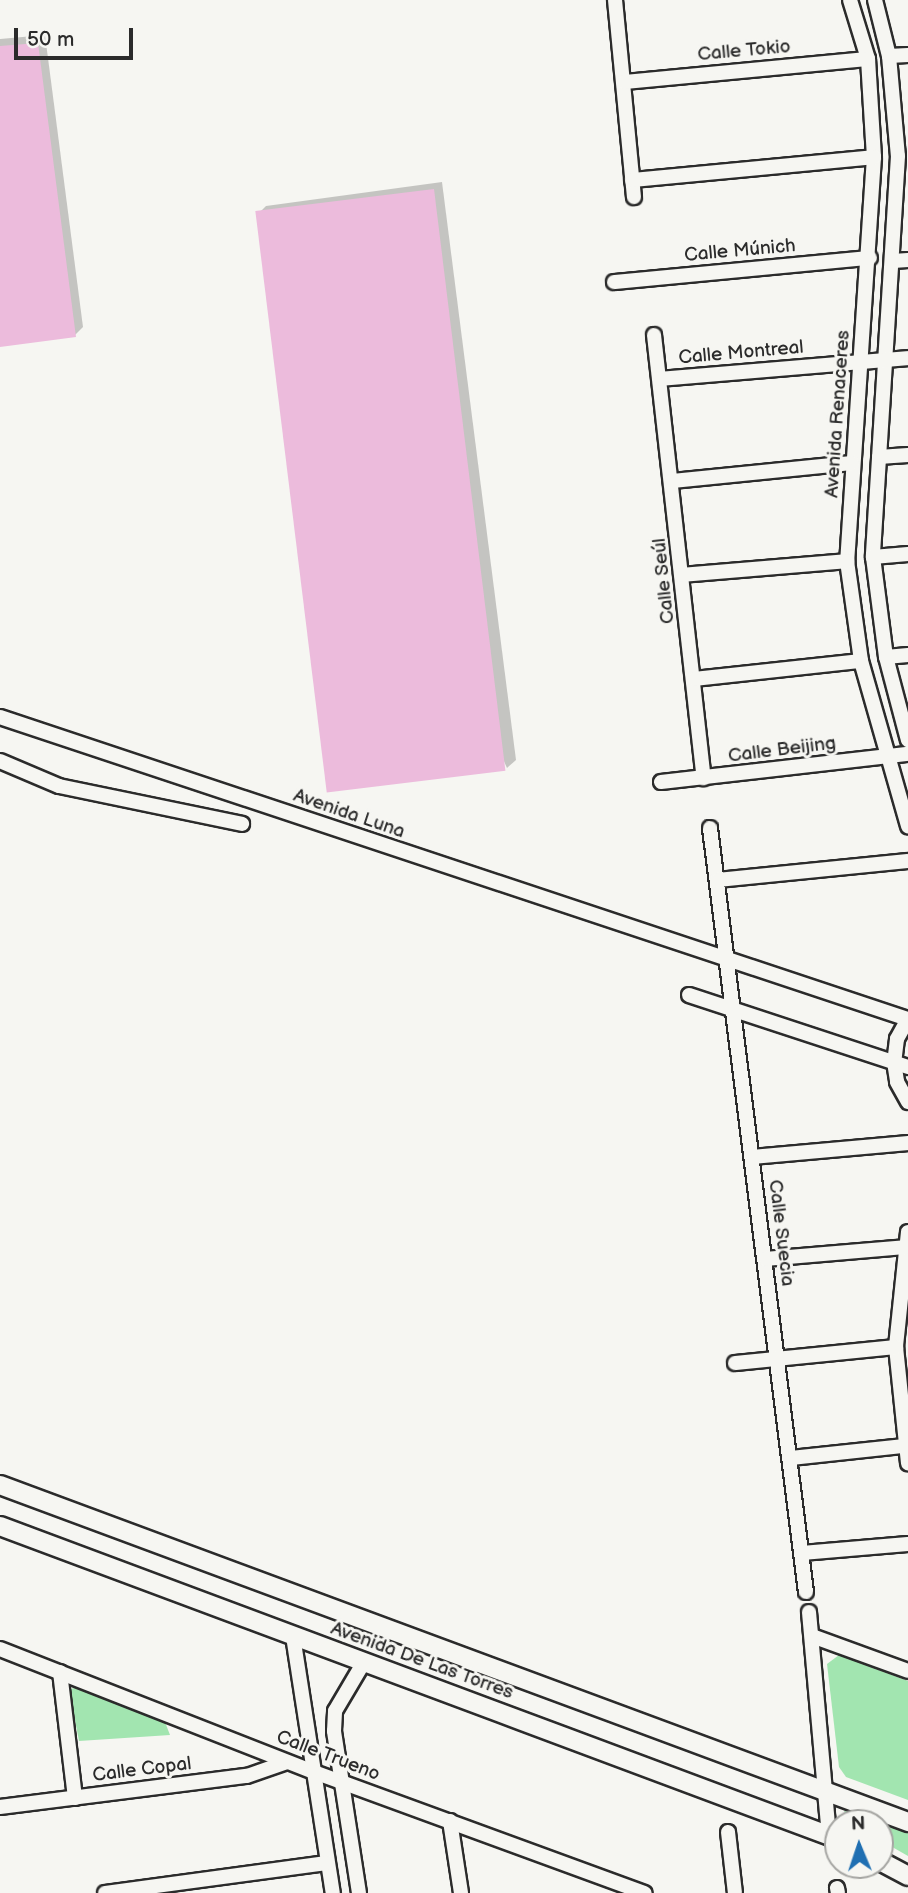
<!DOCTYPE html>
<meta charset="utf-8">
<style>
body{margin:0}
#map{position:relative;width:908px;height:1893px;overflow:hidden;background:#f6f6f2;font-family:"Balsamiq Sans",sans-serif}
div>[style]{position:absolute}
.green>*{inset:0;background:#a2e5b0}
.shadow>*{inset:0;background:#0003}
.building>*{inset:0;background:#ecbbdc;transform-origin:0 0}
.roads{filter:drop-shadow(2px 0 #2b2b2b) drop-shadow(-2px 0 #2b2b2b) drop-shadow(0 2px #2b2b2b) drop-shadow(0 -2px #2b2b2b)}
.minor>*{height:14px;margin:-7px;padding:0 7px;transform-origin:7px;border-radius:7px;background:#f6f6f2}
.tertiary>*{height:18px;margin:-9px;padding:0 9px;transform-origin:9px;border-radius:9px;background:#f6f6f2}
span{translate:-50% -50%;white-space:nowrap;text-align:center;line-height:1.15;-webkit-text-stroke:6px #f6f6f2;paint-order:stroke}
.street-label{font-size:19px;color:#2b2b2b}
.north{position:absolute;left:824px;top:1809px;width:70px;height:70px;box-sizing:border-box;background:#f6f6f2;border:2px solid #a5a5a2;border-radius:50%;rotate:358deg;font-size:19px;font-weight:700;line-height:28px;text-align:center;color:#2b2b2b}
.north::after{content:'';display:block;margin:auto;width:24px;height:32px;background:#1f6fb2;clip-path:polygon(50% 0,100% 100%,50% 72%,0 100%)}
.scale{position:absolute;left:14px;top:28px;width:119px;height:32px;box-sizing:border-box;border:4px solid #2b2b2b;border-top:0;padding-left:9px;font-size:21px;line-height:24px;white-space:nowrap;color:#2b2b2b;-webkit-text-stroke:5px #f6f6f2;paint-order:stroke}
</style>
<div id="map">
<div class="green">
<i style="clip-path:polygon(839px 1655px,908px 1681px,908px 1800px,846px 1777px,839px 1767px,827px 1664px)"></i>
<i style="clip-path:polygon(80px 1687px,165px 1722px,170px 1735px,79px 1741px,69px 1689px)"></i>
<i style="clip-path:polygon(853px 1807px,908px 1827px,908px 1856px,880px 1840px,880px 1823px,850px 1823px,844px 1811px)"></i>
</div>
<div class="shadow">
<i style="clip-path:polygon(45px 35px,83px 327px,75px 335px,0 345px,0 39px)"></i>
<i style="clip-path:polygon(442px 182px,516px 760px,507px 768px,258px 214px,266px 206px)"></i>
</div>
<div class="building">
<i style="clip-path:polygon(38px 43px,76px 337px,0 347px,0 46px)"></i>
<i style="left:434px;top:189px;width:586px;height:180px;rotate:83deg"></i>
</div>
<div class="roads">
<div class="minor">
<i style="left:615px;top:0;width:198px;rotate:84.5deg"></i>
<i style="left:850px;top:0;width:62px;rotate:73deg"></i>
<i style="left:868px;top:59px;width:98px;rotate:86.5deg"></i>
<i style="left:874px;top:157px;width:405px;rotate:93.8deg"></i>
<i style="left:847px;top:561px;width:101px;rotate:82deg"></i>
<i style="left:861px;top:661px;width:172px;rotate:74.1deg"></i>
<i style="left:875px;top:0;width:58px;rotate:76deg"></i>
<i style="left:889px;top:56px;width:100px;rotate:84.9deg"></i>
<i style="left:898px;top:156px;width:402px;rotate:93.6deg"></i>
<i style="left:873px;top:557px;width:101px;rotate:82.6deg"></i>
<i style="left:886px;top:657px;width:86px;rotate:75.2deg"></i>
<i style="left:889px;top:56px;width:19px;rotate:-3deg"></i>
<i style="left:624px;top:82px;width:245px;rotate:-5.4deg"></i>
<i style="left:632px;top:180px;width:243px;rotate:-5.4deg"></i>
<i style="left:893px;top:261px;width:15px;rotate:-4deg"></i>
<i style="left:614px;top:282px;width:257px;rotate:-5.4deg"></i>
<i style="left:654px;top:335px;width:446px;rotate:83.6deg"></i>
<i style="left:660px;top:379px;width:249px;rotate:-4.8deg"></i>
<i style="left:879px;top:457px;width:29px;rotate:-4deg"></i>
<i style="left:672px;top:481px;width:181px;rotate:-5.7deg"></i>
<i style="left:873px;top:557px;width:35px;rotate:-5deg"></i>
<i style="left:682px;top:575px;width:166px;rotate:-4.8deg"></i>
<i style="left:886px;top:657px;width:22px;rotate:-5deg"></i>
<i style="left:694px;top:679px;width:168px;rotate:-6.2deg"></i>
<i style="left:0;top:717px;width:957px;rotate:18.4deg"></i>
<i style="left:0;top:761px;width:64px;rotate:23deg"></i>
<i style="left:59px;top:786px;width:187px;rotate:11.7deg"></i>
<i style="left:661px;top:782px;width:249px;rotate:-6.5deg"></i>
<i style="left:710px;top:828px;width:770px;rotate:82.84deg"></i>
<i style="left:717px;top:880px;width:192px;rotate:-5.7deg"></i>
<i style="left:689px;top:995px;width:231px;rotate:18.2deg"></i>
<i style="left:908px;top:1019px;width:23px;rotate:119deg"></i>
<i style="left:897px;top:1039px;width:23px;rotate:97deg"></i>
<i style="left:894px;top:1062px;width:20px;rotate:81deg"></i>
<i style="left:897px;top:1082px;width:23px;rotate:61deg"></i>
<i style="left:752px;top:1157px;width:157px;rotate:-5.1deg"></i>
<i style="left:908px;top:1232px;width:116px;rotate:96deg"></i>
<i style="left:896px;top:1347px;width:117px;rotate:84.1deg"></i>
<i style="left:766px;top:1259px;width:141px;rotate:-4.9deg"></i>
<i style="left:735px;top:1363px;width:162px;rotate:-5.7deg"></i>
<i style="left:791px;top:1458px;width:114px;rotate:-6.1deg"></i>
<i style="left:802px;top:1553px;width:106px;rotate:-4.9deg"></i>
<i style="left:809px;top:1612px;width:223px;rotate:84.9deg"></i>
<i style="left:293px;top:1636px;width:260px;rotate:81.2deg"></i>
<i style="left:812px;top:1636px;width:102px;rotate:20deg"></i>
<i style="left:0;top:1649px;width:337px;rotate:21.4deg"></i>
<i style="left:314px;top:1772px;width:352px;rotate:20.1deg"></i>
<i style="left:60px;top:1672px;width:127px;rotate:83.2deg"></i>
<i style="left:0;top:1807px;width:249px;rotate:-7.2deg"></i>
<i style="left:247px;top:1776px;width:42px;rotate:-19.3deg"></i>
<i style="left:450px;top:1821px;width:73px;rotate:81.3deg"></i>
<i style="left:728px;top:1832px;width:61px;rotate:83.5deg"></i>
<i style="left:837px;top:1888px;width:5px;rotate:79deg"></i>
<i style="left:105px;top:1893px;width:224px;rotate:-7.7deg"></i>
<i style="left:359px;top:1893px;width:164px;rotate:-98.8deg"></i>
<i style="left:334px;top:1731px;width:20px;rotate:-87deg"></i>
<i style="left:335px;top:1711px;width:57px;rotate:-59.4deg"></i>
</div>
<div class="tertiary">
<i style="left:0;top:1485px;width:969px;rotate:20.36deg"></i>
<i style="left:0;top:1526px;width:895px;rotate:20.48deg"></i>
<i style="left:880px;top:1861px;width:32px;rotate:28deg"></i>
</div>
</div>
<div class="street-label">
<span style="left:744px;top:51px;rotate:-5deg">Calle Tokio</span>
<span style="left:740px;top:251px;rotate:-5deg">Calle Múnich</span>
<span style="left:741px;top:353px;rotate:-5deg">Calle Montreal</span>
<span style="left:838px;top:414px;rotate:-86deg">Avenida Renaceres</span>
<span style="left:664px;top:581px;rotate:-96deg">Calle Seúl</span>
<span style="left:782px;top:750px;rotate:-7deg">Calle Beijing</span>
<span style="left:349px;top:814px;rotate:19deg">Avenida Luna</span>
<span style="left:781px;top:1233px;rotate:83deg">Calle Suecia</span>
<span style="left:422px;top:1661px;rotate:20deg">Avenida De Las Torres</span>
<span style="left:328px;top:1756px;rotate:21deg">Calle Trueno</span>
<span style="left:142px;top:1770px;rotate:-7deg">Calle Copal</span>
</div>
<div class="north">N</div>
<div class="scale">50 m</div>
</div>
